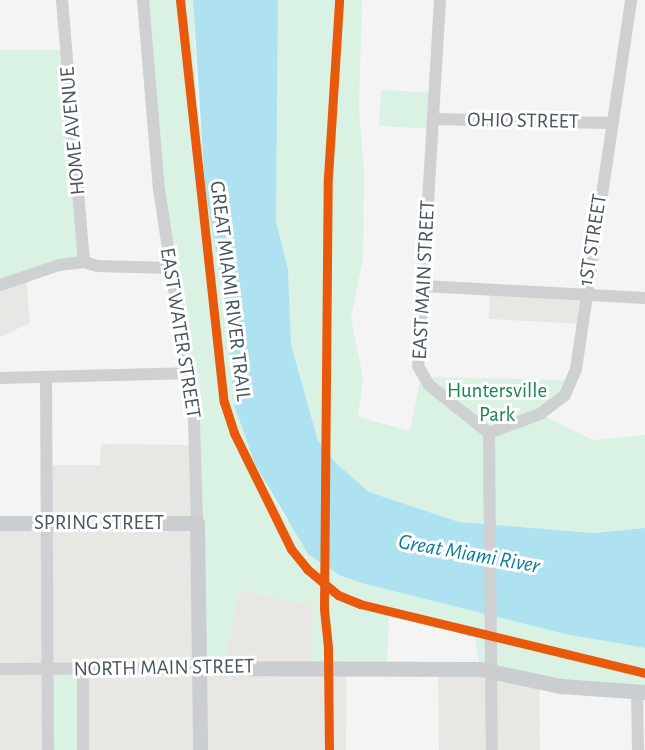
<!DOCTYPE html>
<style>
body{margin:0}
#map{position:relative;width:645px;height:750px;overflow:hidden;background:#f4f4f4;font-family:"Alegreya Sans",sans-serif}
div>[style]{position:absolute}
.commercial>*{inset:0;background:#e8e7e3;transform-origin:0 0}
.green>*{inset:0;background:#d9f2e3;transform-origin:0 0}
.water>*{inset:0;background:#aee2f0}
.minor>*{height:12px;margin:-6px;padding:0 6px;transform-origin:6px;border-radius:6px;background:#ced0d2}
.major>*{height:15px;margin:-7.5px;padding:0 7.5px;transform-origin:7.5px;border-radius:7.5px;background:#caced1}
.cycleway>*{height:9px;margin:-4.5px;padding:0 4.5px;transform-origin:4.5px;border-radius:4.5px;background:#e8590c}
span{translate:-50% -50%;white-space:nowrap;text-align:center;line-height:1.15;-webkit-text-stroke:6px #fff;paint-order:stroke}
.street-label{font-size:21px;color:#4a5661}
.park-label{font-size:21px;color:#17864f}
.water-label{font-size:22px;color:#0c7c9b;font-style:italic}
</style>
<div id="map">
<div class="commercial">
<i style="clip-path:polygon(26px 276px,30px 323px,0 337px,0 285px)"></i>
<i style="left:490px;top:291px;width:94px;height:28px;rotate:3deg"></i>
<i style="clip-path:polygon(101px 444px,196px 445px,223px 667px,239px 589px,313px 606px,312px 666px,347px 667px,346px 750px,0 750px,0 523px,46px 523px,46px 465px,100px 465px)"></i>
<i style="clip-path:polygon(438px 668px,539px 682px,540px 750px,439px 750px)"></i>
</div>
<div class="green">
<i style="clip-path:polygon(143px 0,193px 0,197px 104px,226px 313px,234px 405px,256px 464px,284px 517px,365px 584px,565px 634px,645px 648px,645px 692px,480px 669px,475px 637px,389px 617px,387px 667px,312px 667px,313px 606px,239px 589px,223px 667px,199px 668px,186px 373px)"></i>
<i style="clip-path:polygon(278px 0,362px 0,359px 108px,364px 173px,363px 258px,351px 318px,363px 378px,358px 417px,410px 431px,421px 377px,571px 380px,540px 414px,593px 440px,645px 435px,645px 528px,594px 533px,459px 522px,369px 492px,337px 464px,318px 441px,291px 344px,288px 269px,276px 221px)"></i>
<i style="clip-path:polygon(0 50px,66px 50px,84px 262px,0 285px)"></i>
<i style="left:381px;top:90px;width:54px;height:36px;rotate:3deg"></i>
<i style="left:46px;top:669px;width:37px;height:81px"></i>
</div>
<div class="water">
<i style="clip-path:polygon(193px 0,278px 0,276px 221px,288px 269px,291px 344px,318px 441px,337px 464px,369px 492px,459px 522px,594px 533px,645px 528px,645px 648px,565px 634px,365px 584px,339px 575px,308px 554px,255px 464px,234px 405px,226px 313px,205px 187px)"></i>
</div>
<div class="minor">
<i style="left:62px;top:0;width:263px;rotate:85.2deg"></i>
<i style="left:143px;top:0;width:190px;rotate:85.2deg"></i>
<i style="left:159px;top:189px;width:235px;rotate:81.4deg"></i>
<i style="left:194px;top:421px;width:102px;rotate:88.3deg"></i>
<i style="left:440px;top:0;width:367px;rotate:93.4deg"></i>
<i style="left:418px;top:366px;width:22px;rotate:60deg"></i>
<i style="left:429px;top:385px;width:77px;rotate:38.7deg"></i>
<i style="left:489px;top:433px;width:317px;rotate:89.5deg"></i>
<i style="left:434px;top:119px;width:177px;rotate:1.3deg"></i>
<i style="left:0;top:285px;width:62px;rotate:-18.7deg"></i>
<i style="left:59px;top:265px;width:25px;rotate:-7deg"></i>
<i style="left:84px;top:262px;width:14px;rotate:17deg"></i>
<i style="left:97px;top:266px;width:72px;rotate:1.6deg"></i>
<i style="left:424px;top:286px;width:221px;rotate:3.1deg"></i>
<i style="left:46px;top:377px;width:373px;rotate:89.7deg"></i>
<i style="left:0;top:378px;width:186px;rotate:-1.5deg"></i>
<i style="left:489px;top:433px;width:54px;rotate:-20.4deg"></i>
<i style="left:540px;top:414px;width:31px;rotate:-37deg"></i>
<i style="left:565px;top:395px;width:28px;rotate:-67deg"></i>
<i style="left:576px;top:369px;width:373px;rotate:-81.5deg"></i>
<i style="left:0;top:669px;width:199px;rotate:-0.3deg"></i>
<i style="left:637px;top:692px;width:58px;rotate:89deg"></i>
<i style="left:83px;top:750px;width:81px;rotate:-90deg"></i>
</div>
<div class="major">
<i style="left:0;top:523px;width:197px"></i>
<i style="left:197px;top:523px;width:227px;rotate:89.2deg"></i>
<i style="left:199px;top:668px;width:281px;rotate:0.2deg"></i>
<i style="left:480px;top:669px;width:83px;rotate:11.9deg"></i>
<i style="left:561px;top:686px;width:84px;rotate:4.1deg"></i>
</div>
<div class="cycleway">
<i style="left:180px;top:0;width:404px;rotate:83.8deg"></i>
<i style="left:224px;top:402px;width:33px;rotate:72deg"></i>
<i style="left:234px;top:433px;width:129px;rotate:63.8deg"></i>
<i style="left:291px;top:549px;width:26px;rotate:51deg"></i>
<i style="left:307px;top:569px;width:40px;rotate:40deg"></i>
<i style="left:338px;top:595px;width:24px;rotate:22deg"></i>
<i style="left:360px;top:604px;width:293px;rotate:13.6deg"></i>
<i style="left:329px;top:750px;width:103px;rotate:-90.6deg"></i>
<i style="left:328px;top:647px;width:39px;rotate:-96deg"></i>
<i style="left:324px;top:608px;width:431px;rotate:-89.5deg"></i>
<i style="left:328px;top:177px;width:177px;rotate:-86.4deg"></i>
</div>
<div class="street-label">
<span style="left:523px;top:121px;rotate:1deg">OHIO STREET</span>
<span style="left:73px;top:131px;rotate:-95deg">HOME AVENUE</span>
<span style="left:593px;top:240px;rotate:-81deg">1ST STREET</span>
<span style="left:424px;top:280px;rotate:-87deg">EAST MAIN STREET</span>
<span style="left:230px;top:291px;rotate:83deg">GREAT MIAMI RIVER TRAIL</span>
<span style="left:180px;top:333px;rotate:81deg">EAST WATER STREET</span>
<span style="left:99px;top:523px">SPRING STREET</span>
<span style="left:164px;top:668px;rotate:-1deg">NORTH MAIN STREET</span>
</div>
<div class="park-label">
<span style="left:497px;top:403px">Huntersville<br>Park</span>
</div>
<div class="water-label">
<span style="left:469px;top:554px;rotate:10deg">Great Miami River</span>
</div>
</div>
